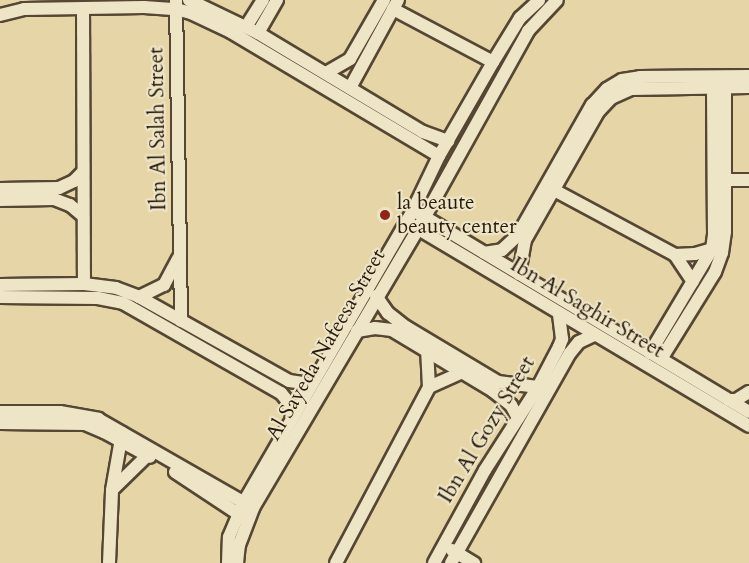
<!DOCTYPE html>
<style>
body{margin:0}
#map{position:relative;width:749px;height:563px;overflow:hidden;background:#e5d5a7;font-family:Cardo,serif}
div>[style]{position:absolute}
.roads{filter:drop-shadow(2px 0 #554733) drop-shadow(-2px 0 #554733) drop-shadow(0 2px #554733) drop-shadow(0 -2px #554733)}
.minor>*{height:12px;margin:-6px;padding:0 6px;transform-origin:6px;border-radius:6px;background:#eee4c6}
.dots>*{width:16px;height:16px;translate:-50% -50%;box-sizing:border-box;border:3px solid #eee4c6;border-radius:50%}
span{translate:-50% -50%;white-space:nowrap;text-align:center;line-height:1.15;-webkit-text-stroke:4.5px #eee4c6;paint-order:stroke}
.street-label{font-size:21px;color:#25180c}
.poi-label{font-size:21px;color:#25180c}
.left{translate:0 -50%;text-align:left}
</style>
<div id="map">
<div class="roads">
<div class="minor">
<i style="left:176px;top:0;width:321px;rotate:89.1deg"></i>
<i style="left:189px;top:0;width:76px;rotate:25.6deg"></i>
<i style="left:258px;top:33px;width:192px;rotate:31deg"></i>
<i style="left:423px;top:132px;width:27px;rotate:20deg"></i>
<i style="left:83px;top:8px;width:276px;rotate:89.8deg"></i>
<i style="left:393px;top:9px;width:113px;rotate:27.9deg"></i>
<i style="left:0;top:15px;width:25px;rotate:-14deg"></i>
<i style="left:24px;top:9px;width:120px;rotate:-1deg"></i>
<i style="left:144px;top:7px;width:32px;rotate:4deg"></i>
<i style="left:176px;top:9px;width:16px;rotate:15deg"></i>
<i style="left:191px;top:13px;width:44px;rotate:25.4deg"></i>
<i style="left:231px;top:32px;width:242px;rotate:30.8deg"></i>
<i style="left:246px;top:27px;width:32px;rotate:-58deg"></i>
<i style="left:258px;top:33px;width:38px;rotate:-60deg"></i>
<i style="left:326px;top:73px;width:28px;rotate:-30deg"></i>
<i style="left:350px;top:59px;width:68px;rotate:-60deg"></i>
<i style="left:350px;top:88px;width:100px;rotate:-61.4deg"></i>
<i style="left:725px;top:180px;width:24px"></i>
<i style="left:0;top:189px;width:59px;rotate:-1deg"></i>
<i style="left:59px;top:188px;width:17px;rotate:-25deg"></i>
<i style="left:74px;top:181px;width:13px;rotate:-45deg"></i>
<i style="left:554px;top:190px;width:137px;rotate:28.2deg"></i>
<i style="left:675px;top:255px;width:32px;rotate:56deg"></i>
<i style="left:0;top:200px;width:54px;rotate:-1.1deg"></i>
<i style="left:54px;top:199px;width:17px;rotate:21deg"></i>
<i style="left:70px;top:205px;width:17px;rotate:40deg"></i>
<i style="left:418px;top:213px;width:386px;rotate:31deg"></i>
<i style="left:412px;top:225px;width:392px;rotate:30.8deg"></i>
<i style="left:484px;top:253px;width:18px;rotate:-9deg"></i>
<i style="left:502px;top:250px;width:22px;rotate:-43deg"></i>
<i style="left:518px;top:235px;width:150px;rotate:-60.4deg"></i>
<i style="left:592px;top:105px;width:22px;rotate:-47deg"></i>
<i style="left:607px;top:89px;width:17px;rotate:-31deg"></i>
<i style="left:622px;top:80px;width:18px;rotate:-9deg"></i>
<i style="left:640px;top:77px;width:109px;rotate:-0.5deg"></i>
<i style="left:675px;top:255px;width:20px;rotate:-3deg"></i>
<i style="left:695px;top:254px;width:18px;rotate:-16deg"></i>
<i style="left:519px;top:274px;width:35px;rotate:-80deg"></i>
<i style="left:525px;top:240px;width:147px;rotate:-60.3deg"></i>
<i style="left:598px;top:112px;width:19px;rotate:-47deg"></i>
<i style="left:611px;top:98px;width:22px;rotate:-24deg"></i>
<i style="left:631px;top:89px;width:118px;rotate:-1deg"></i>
<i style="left:0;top:285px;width:84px;rotate:-0.7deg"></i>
<i style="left:84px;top:284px;width:32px;rotate:7deg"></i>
<i style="left:116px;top:288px;width:25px;rotate:21deg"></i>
<i style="left:139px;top:297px;width:172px;rotate:29.2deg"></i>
<i style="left:289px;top:381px;width:21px;rotate:8deg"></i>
<i style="left:376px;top:296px;width:21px;rotate:55deg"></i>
<i style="left:388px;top:313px;width:23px;rotate:38deg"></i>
<i style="left:406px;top:327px;width:107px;rotate:30.9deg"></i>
<i style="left:498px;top:382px;width:40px;rotate:7.1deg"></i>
<i style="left:0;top:297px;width:98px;rotate:0.6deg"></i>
<i style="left:98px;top:298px;width:25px;rotate:11deg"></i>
<i style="left:123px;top:303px;width:182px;rotate:29.7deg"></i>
<i style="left:281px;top:393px;width:14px;rotate:51deg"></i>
<i style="left:290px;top:404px;width:12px;rotate:81deg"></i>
<i style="left:139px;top:297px;width:28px;rotate:-26deg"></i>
<i style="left:164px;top:285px;width:30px;rotate:-62deg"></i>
<i style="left:357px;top:331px;width:18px;rotate:-9deg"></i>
<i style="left:375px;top:328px;width:17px;rotate:7deg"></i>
<i style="left:392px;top:330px;width:118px;rotate:31.1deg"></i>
<i style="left:493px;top:391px;width:23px;rotate:38deg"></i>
<i style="left:511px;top:405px;width:15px;rotate:62deg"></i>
<i style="left:650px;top:353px;width:121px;rotate:-59.2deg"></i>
<i style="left:712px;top:249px;width:15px;rotate:-82deg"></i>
<i style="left:714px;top:234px;width:154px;rotate:-90.4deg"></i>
<i style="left:661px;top:359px;width:102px;rotate:-58.2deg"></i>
<i style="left:715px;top:272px;width:20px;rotate:-70deg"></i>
<i style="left:722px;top:253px;width:21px;rotate:-82deg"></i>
<i style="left:725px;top:232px;width:152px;rotate:-90deg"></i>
<i style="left:429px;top:387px;width:36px;rotate:-24deg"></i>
<i style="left:729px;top:400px;width:7px"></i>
<i style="left:736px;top:400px;width:15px;rotate:-32deg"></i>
<i style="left:0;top:412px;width:60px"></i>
<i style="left:60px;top:412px;width:39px;rotate:10deg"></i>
<i style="left:98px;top:419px;width:175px;rotate:29.8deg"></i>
<i style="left:0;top:423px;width:85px;rotate:0.7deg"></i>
<i style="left:85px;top:424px;width:21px;rotate:23deg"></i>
<i style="left:104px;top:432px;width:52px;rotate:28.5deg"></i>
<i style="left:175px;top:472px;width:82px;rotate:33.5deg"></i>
<i style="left:113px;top:489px;width:54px;rotate:-44.3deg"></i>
<i style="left:452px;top:550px;width:26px;rotate:31deg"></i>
<i style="left:109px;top:563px;width:73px;rotate:-87.6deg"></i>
<i style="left:112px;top:490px;width:58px;rotate:-80deg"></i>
<i style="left:228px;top:563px;width:26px;rotate:-88deg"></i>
<i style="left:229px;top:537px;width:38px;rotate:-67deg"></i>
<i style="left:244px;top:502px;width:337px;rotate:-59.9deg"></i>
<i style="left:413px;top:210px;width:60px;rotate:-64.3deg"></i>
<i style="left:439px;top:156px;width:108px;rotate:-60.1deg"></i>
<i style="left:493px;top:62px;width:52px;rotate:-58.5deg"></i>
<i style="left:520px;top:18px;width:26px;rotate:-43deg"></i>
<i style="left:237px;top:563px;width:18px;rotate:-84deg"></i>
<i style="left:239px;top:545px;width:40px;rotate:-69deg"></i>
<i style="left:253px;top:508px;width:324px;rotate:-59.4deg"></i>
<i style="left:418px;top:229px;width:227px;rotate:-60.9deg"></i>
<i style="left:528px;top:31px;width:42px;rotate:-46.9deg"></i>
<i style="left:336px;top:563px;width:199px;rotate:-62.1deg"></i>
<i style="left:429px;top:387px;width:36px;rotate:-93deg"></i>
<i style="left:434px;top:563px;width:106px;rotate:-61.3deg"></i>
<i style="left:485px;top:470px;width:98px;rotate:-57.4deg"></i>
<i style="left:538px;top:387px;width:45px;rotate:-62.3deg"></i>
<i style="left:559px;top:347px;width:9px;rotate:-69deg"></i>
<i style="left:562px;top:339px;width:24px;rotate:-97deg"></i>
<i style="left:451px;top:563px;width:241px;rotate:-60.5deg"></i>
<i style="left:570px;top:353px;width:14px;rotate:-51deg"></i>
<i style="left:579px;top:342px;width:17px;rotate:-25deg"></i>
</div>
</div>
<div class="dots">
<i style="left:385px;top:215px;background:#8f2418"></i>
</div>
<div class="street-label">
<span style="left:158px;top:129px;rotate:-91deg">Ibn Al Salah Street</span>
<span style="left:587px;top:308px;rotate:31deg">Ibn Al Saghir Street</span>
<span style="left:326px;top:345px;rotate:-60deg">Al Sayeda Nafeesa Street</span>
<span style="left:487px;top:430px;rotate:-59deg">Ibn Al Gozy Street</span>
</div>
<div class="poi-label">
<span class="left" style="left:397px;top:215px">la beaute<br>beauty center</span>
</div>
</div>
